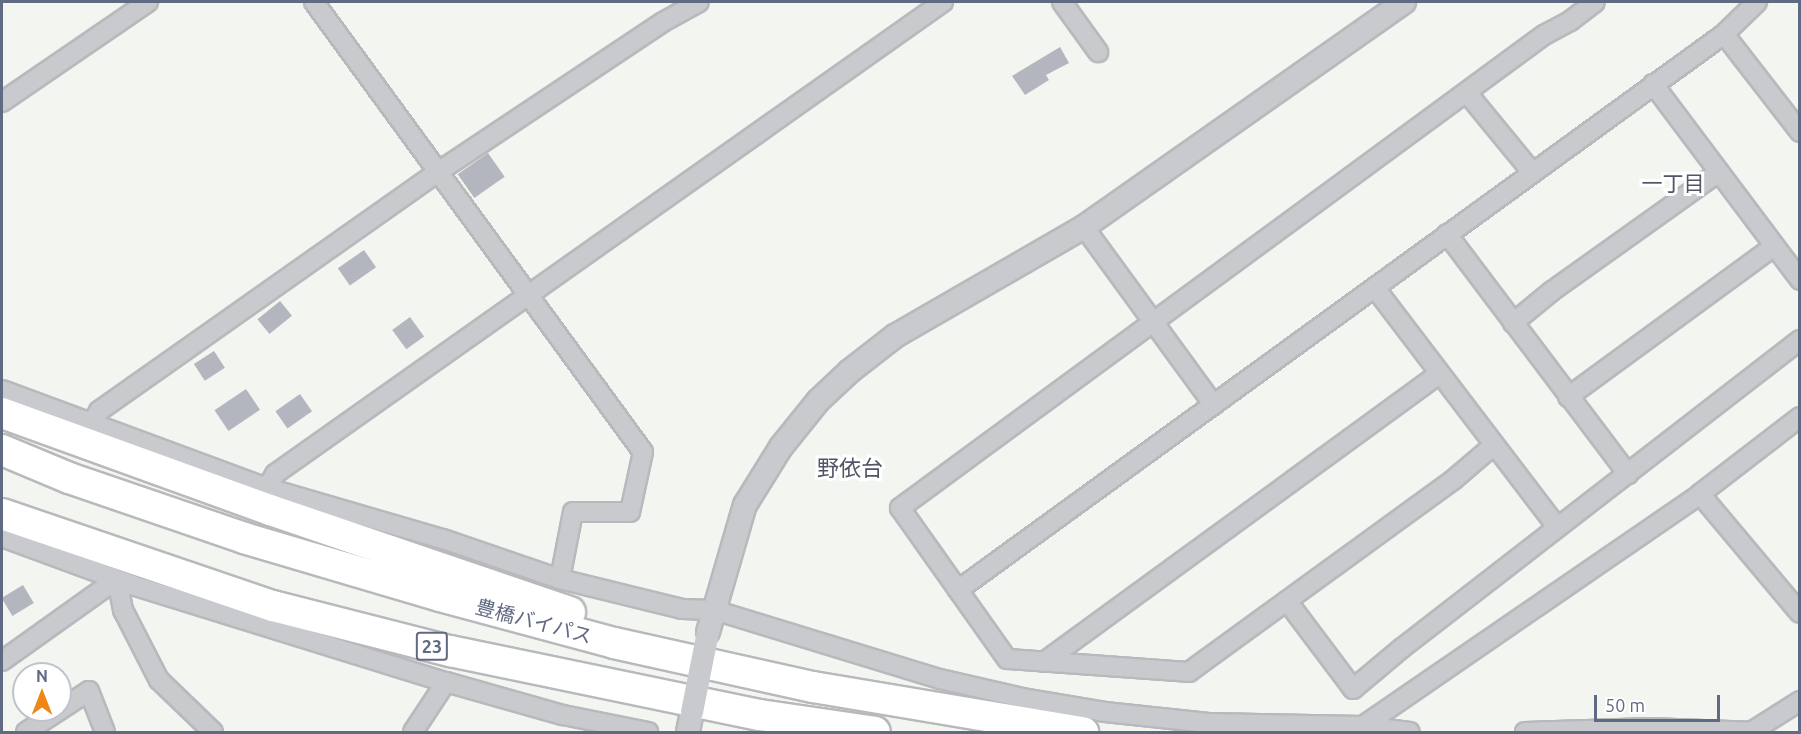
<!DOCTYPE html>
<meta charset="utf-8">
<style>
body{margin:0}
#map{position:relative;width:1801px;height:734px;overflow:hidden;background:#f3f5f0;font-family:Ubuntu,"Noto Sans JP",sans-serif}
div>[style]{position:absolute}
.building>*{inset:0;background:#b3b6be;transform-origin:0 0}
.roads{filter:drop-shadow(2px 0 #b8b9bd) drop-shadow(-2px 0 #b8b9bd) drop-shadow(0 2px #b8b9bd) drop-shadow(0 -2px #b8b9bd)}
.minor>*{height:18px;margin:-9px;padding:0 9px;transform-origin:9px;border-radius:9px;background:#c8cace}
.tertiary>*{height:22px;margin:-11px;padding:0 11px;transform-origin:11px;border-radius:11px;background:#c8cace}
.trunk>*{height:30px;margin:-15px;padding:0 15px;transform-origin:15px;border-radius:15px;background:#fff}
.tertiary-bridge>*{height:22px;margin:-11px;padding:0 11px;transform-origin:11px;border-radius:11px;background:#c8cace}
span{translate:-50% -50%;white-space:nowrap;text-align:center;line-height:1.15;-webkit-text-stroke:6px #fff;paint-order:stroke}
.shield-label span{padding:2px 4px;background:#fff;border:2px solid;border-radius:4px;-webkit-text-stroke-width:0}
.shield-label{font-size:18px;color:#616a83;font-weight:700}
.street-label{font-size:20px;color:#616a83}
.neighbourhood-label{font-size:21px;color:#505668}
.quarter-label{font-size:22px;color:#505668}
.frame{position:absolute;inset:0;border:3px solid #616a83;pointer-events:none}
.north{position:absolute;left:12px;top:662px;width:60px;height:60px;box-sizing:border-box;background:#fff;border:2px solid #c0c3cd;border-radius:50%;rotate:0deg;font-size:16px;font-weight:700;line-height:24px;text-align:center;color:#616a83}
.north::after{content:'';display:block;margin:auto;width:21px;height:27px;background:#ee8716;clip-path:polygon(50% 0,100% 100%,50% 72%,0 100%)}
.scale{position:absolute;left:1594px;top:695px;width:126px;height:27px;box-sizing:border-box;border:3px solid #616a83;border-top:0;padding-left:8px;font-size:18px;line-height:21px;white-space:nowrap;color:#616a83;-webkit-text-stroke:4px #fff;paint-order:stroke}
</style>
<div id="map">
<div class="building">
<i style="clip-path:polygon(1060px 47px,1069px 63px,1046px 75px,1049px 80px,1025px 95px,1012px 76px)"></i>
<i style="left:488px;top:153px;width:29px;height:37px;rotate:55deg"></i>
<i style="left:364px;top:250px;width:21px;height:32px;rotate:55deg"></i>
<i style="left:280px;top:301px;width:19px;height:29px;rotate:51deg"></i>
<i style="left:410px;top:317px;width:24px;height:22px;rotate:54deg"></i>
<i style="left:214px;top:351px;width:20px;height:24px;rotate:57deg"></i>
<i style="left:246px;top:389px;width:25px;height:38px;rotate:56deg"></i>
<i style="left:300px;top:394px;width:21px;height:30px;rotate:55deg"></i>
<i style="left:23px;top:585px;width:21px;height:25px;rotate:59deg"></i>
</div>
<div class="roads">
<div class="minor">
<i style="left:314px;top:2px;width:557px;rotate:53.83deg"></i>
<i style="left:643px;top:452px;width:61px;rotate:102.2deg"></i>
<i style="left:630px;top:512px;width:57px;rotate:180deg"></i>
<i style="left:573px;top:512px;width:68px;rotate:101deg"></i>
<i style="left:1062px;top:2px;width:62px;rotate:54.2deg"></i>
<i style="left:1724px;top:34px;width:124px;rotate:52.2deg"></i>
<i style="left:1653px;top:84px;width:245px;rotate:53.1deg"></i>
<i style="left:1467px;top:93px;width:102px;rotate:50.6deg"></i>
<i style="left:2px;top:102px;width:177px;rotate:-34.4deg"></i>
<i style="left:1084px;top:227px;width:220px;rotate:53.9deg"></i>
<i style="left:1447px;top:234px;width:301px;rotate:53deg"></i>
<i style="left:1375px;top:288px;width:300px;rotate:52.7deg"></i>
<i style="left:1513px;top:323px;width:50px;rotate:-39.4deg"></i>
<i style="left:1552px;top:291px;width:205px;rotate:-35.5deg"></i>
<i style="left:2px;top:390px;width:283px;rotate:20.3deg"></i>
<i style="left:267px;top:488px;width:183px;rotate:16.2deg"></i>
<i style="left:443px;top:539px;width:124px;rotate:18.9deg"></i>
<i style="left:560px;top:579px;width:126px;rotate:13.8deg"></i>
<i style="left:682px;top:609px;width:32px;rotate:2deg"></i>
<i style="left:714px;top:610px;width:236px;rotate:17deg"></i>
<i style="left:940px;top:679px;width:85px;rotate:12.9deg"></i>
<i style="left:1023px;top:698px;width:83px;rotate:9.7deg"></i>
<i style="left:1105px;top:712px;width:104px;rotate:6.1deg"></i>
<i style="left:1208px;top:723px;width:155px;rotate:1.1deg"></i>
<i style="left:1363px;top:726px;width:47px;rotate:7.3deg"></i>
<i style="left:1568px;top:397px;width:255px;rotate:-36.2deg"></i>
<i style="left:91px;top:426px;width:17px;rotate:-62deg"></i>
<i style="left:99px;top:411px;width:415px;rotate:-35.2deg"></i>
<i style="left:438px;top:172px;width:270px;rotate:-33.7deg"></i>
<i style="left:663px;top:22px;width:41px;rotate:-29.1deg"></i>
<i style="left:1494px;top:445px;width:54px;rotate:139.5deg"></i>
<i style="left:1453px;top:480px;width:326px;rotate:144deg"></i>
<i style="left:1189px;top:672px;width:182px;rotate:-175.9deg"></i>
<i style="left:1007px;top:659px;width:185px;rotate:-125.3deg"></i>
<i style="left:900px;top:508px;width:799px;rotate:-36.3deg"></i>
<i style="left:1544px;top:35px;width:30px;rotate:-28deg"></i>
<i style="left:1570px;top:21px;width:31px;rotate:-37deg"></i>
<i style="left:267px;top:488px;width:16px;rotate:-60deg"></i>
<i style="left:275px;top:474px;width:818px;rotate:-35.24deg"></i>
<i style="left:1700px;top:494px;width:155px;rotate:50deg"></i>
<i style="left:2px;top:537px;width:142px;rotate:20.2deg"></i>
<i style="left:135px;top:586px;width:325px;rotate:17.2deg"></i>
<i style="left:446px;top:682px;width:122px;rotate:15.8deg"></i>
<i style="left:563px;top:715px;width:87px;rotate:11.3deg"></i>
<i style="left:117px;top:579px;width:32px;rotate:79deg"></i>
<i style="left:123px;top:610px;width:79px;rotate:62.8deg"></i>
<i style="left:159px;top:680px;width:75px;rotate:43.9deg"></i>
<i style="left:958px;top:590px;width:947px;rotate:-35.97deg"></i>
<i style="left:1724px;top:34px;width:46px;rotate:-44.1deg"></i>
<i style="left:1287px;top:601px;width:110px;rotate:53.1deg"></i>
<i style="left:1353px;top:689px;width:64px;rotate:-39.9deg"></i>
<i style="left:1402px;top:648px;width:503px;rotate:-37.74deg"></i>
<i style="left:2px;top:661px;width:141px;rotate:-35.5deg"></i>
<i style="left:1044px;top:662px;width:489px;rotate:-36.1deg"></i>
<i style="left:1363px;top:726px;width:409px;rotate:-34.5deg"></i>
<i style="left:1700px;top:494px;width:126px;rotate:-37.6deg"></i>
<i style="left:26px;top:732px;width:75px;rotate:-33.1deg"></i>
<i style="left:89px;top:691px;width:44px;rotate:68.7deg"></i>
<i style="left:413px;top:732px;width:60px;rotate:-56.6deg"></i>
<i style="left:1525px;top:732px;width:125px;rotate:-1.8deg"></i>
<i style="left:1650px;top:728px;width:108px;rotate:2.1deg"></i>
<i style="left:1751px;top:732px;width:58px;rotate:-32.3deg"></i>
</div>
<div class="tertiary">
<i style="left:708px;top:632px;width:132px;rotate:-73.8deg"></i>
<i style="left:745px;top:505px;width:68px;rotate:-58.2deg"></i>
<i style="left:781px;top:447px;width:59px;rotate:-51.2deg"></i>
<i style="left:818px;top:401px;width:44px;rotate:-43.2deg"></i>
<i style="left:850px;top:371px;width:57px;rotate:-37.9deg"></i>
<i style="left:895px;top:336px;width:218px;rotate:-30deg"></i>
<i style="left:1084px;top:227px;width:391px;rotate:-35.1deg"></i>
<i style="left:688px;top:732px;width:20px;rotate:-79deg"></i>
</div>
<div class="trunk">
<i style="left:2px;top:413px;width:285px;rotate:19.9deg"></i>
<i style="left:270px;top:510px;width:317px;rotate:18.8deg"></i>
<i style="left:2px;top:450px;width:73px;rotate:22.7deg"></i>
<i style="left:69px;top:478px;width:185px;rotate:18.9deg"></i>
<i style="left:244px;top:538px;width:204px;rotate:16.5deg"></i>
<i style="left:440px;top:596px;width:180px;rotate:15.1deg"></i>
<i style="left:614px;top:643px;width:204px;rotate:12.5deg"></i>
<i style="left:813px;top:687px;width:274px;rotate:9.5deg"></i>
<i style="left:2px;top:514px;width:286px;rotate:18.8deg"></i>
<i style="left:273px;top:606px;width:183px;rotate:14.3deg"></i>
<i style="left:450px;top:651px;width:317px;rotate:11.7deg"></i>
<i style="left:760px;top:715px;width:116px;rotate:8.4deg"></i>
</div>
</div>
<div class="tertiary-bridge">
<i style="left:692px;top:712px;width:82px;rotate:-78.7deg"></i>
</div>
<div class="shield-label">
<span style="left:432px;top:646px">23</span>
</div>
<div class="street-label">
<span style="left:534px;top:621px;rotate:15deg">豊橋バイパス</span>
</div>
<div class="neighbourhood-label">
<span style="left:1673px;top:183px">一丁目</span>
</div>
<div class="quarter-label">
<span style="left:850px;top:468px">野依台</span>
</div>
<div class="frame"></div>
<div class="north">N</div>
<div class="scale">50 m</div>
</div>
